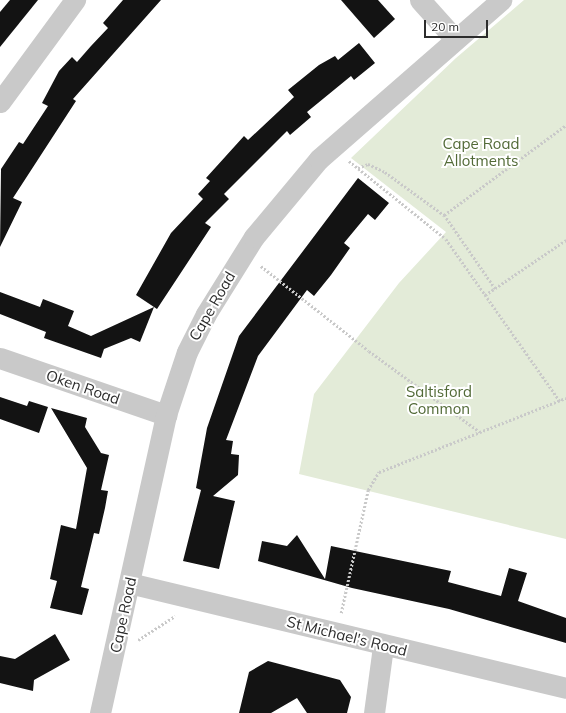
<!DOCTYPE html>
<style>
body{margin:0}
#map{position:relative;width:566px;height:713px;overflow:hidden;background:#fff;font-family:Mulish,sans-serif}
div>[style]{position:absolute}
.green>*{inset:0;background:#e3ebd8}
.building>*{inset:0;background:#131313}
.path>*{height:2.5px;margin-top:-1.25px;transform-origin:0;background:repeating-linear-gradient(90deg,#c9c9c9 0 2px,transparent 0 4px)}
.minor>*{height:21px;margin:-10.5px;padding:0 10.5px;transform-origin:10.5px;border-radius:10.5px;background:#c9c9c9}
span{translate:-50% -50%;white-space:nowrap;text-align:center;line-height:1.15;-webkit-text-stroke:4px #fff;paint-order:stroke}
.park-label{font-size:15px;color:#526a37}
.street-label{font-size:15px;color:#2c2c2c}
.scale{position:absolute;left:424px;top:20px;width:64px;height:18px;box-sizing:border-box;border:2px solid #2c2c2c;border-top:0;padding-left:5px;font-size:12px;line-height:14px;white-space:nowrap;color:#2c2c2c;-webkit-text-stroke:3px #fff;paint-order:stroke}
</style>
<div id="map">
<div class="green">
<i style="clip-path:polygon(524px 0,566px 0,566px 539px,299px 474px,314px 394px,399px 283px,446px 232px,351px 158px,456px 58px)"></i>
</div>
<div class="building">
<i style="clip-path:polygon(10px 0,38px 0,0 47px,0 12px)"></i>
<i style="clip-path:polygon(123px 0,161px 0,73px 99px,76px 101px,13px 198px,22px 202px,0 247px,1px 169px,19px 142px,23px 144px,48px 106px,42px 103px,59px 71px,72px 57px,77px 62px,91px 46px,108px 28px,103px 23px)"></i>
<i style="clip-path:polygon(341px 0,378px 0,395px 19px,374px 38px)"></i>
<i style="clip-path:polygon(359px 43px,375px 63px,354px 80px,351px 76px,307px 112px,311px 117px,290px 135px,287px 131px,224px 194px,229px 199px,205px 223px,211px 227px,157px 309px,136px 295px,171px 233px,203px 199px,198px 194px,210px 181px,206px 178px,244px 136px,248px 140px,294px 97px,288px 90px,319px 65px,335px 56px,338px 60px)"></i>
<i style="clip-path:polygon(358px 178px,389px 203px,375px 220px,368px 214px,344px 243px,350px 248px,331px 275px,314px 296px,307px 290px,258px 356px,226px 440px,233px 441px,231px 454px,239px 455px,238px 475px,213px 496px,235px 501px,219px 569px,183px 561px,201px 490px,196px 488px,207px 428px,239px 336px)"></i>
<i style="clip-path:polygon(0 292px,40px 307px,43px 299px,74px 311px,68px 326px,91px 336px,154px 307px,140px 342px,131px 338px,104px 349px,101px 358px,44px 338px,46px 332px,0 314px)"></i>
<i style="clip-path:polygon(0 397px,27px 406px,29px 401px,48px 407px,39px 433px,0 419px)"></i>
<i style="clip-path:polygon(51px 408px,87px 418px,85px 427px,101px 453px,109px 455px,101px 490px,108px 491px,105px 508px,99px 534px,94px 533px,81px 587px,89px 589px,82px 615px,50px 608px,57px 581px,50px 579px,61px 525px,76px 529px,87px 468px)"></i>
<i style="clip-path:polygon(297px 535px,325px 579px,331px 546px,451px 571px,448px 582px,501px 596px,509px 568px,527px 573px,518px 601px,566px 618px,566px 643px,449px 609px,352px 588px,258px 561px,262px 541px,287px 546px)"></i>
<i style="clip-path:polygon(55px 634px,70px 660px,34px 680px,33px 691px,0 683px,0 656px,15px 659px)"></i>
<i style="clip-path:polygon(268px 661px,340px 680px,351px 697px,347px 713px,307px 713px,297px 698px,271px 713px,239px 713px,249px 672px)"></i>
</div>
<div class="path">
<i style="left:349px;top:161px;width:124px;rotate:38.8deg"></i>
<i style="left:446px;top:239px;width:198px;rotate:54.9deg"></i>
<i style="left:358px;top:168px;width:11px;rotate:-22deg"></i>
<i style="left:368px;top:164px;width:19px;rotate:25deg"></i>
<i style="left:385px;top:172px;width:73px;rotate:36.1deg"></i>
<i style="left:261px;top:266px;width:137px;rotate:38.2deg"></i>
<i style="left:369px;top:351px;width:137px;rotate:36.1deg"></i>
<i style="left:495px;top:289px;width:90px;rotate:-124.6deg"></i>
<i style="left:444px;top:215px;width:152px;rotate:-36.4deg"></i>
<i style="left:485px;top:295px;width:98px;rotate:-34.2deg"></i>
<i style="left:341px;top:613px;width:126px;rotate:-77.6deg"></i>
<i style="left:368px;top:490px;width:21px;rotate:-59deg"></i>
<i style="left:379px;top:472px;width:201px;rotate:-21.6deg"></i>
<i style="left:138px;top:640px;width:44px;rotate:-33deg"></i>
</div>
<div class="minor">
<i style="left:420px;top:0;width:52px;rotate:48.1deg"></i>
<i style="left:0;top:102px;width:127px;rotate:-53.7deg"></i>
<i style="left:0;top:358px;width:176px;rotate:19deg"></i>
<i style="left:129px;top:583px;width:449px;rotate:13.5deg"></i>
<i style="left:100px;top:713px;width:305px;rotate:-77.5deg"></i>
<i style="left:166px;top:415px;width:66px;rotate:-71.6deg"></i>
<i style="left:187px;top:352px;width:42px;rotate:-63.4deg"></i>
<i style="left:206px;top:314px;width:91px;rotate:-58.1deg"></i>
<i style="left:254px;top:237px;width:102px;rotate:-50.2deg"></i>
<i style="left:319px;top:159px;width:242px;rotate:-41.1deg"></i>
<i style="left:374px;top:713px;width:68px;rotate:-82.3deg"></i>
</div>
<div class="park-label">
<span style="left:481px;top:152px">Cape Road<br>Allotments</span>
<span style="left:439px;top:400px">Saltisford<br>Common</span>
</div>
<div class="street-label">
<span style="left:212px;top:306px;rotate:-60deg">Cape Road</span>
<span style="left:83px;top:387px;rotate:19deg">Oken Road</span>
<span style="left:123px;top:615px;rotate:-78deg">Cape Road</span>
<span style="left:347px;top:636px;rotate:14deg">St Michael's Road</span>
</div>
<div class="scale">20 m</div>
</div>
